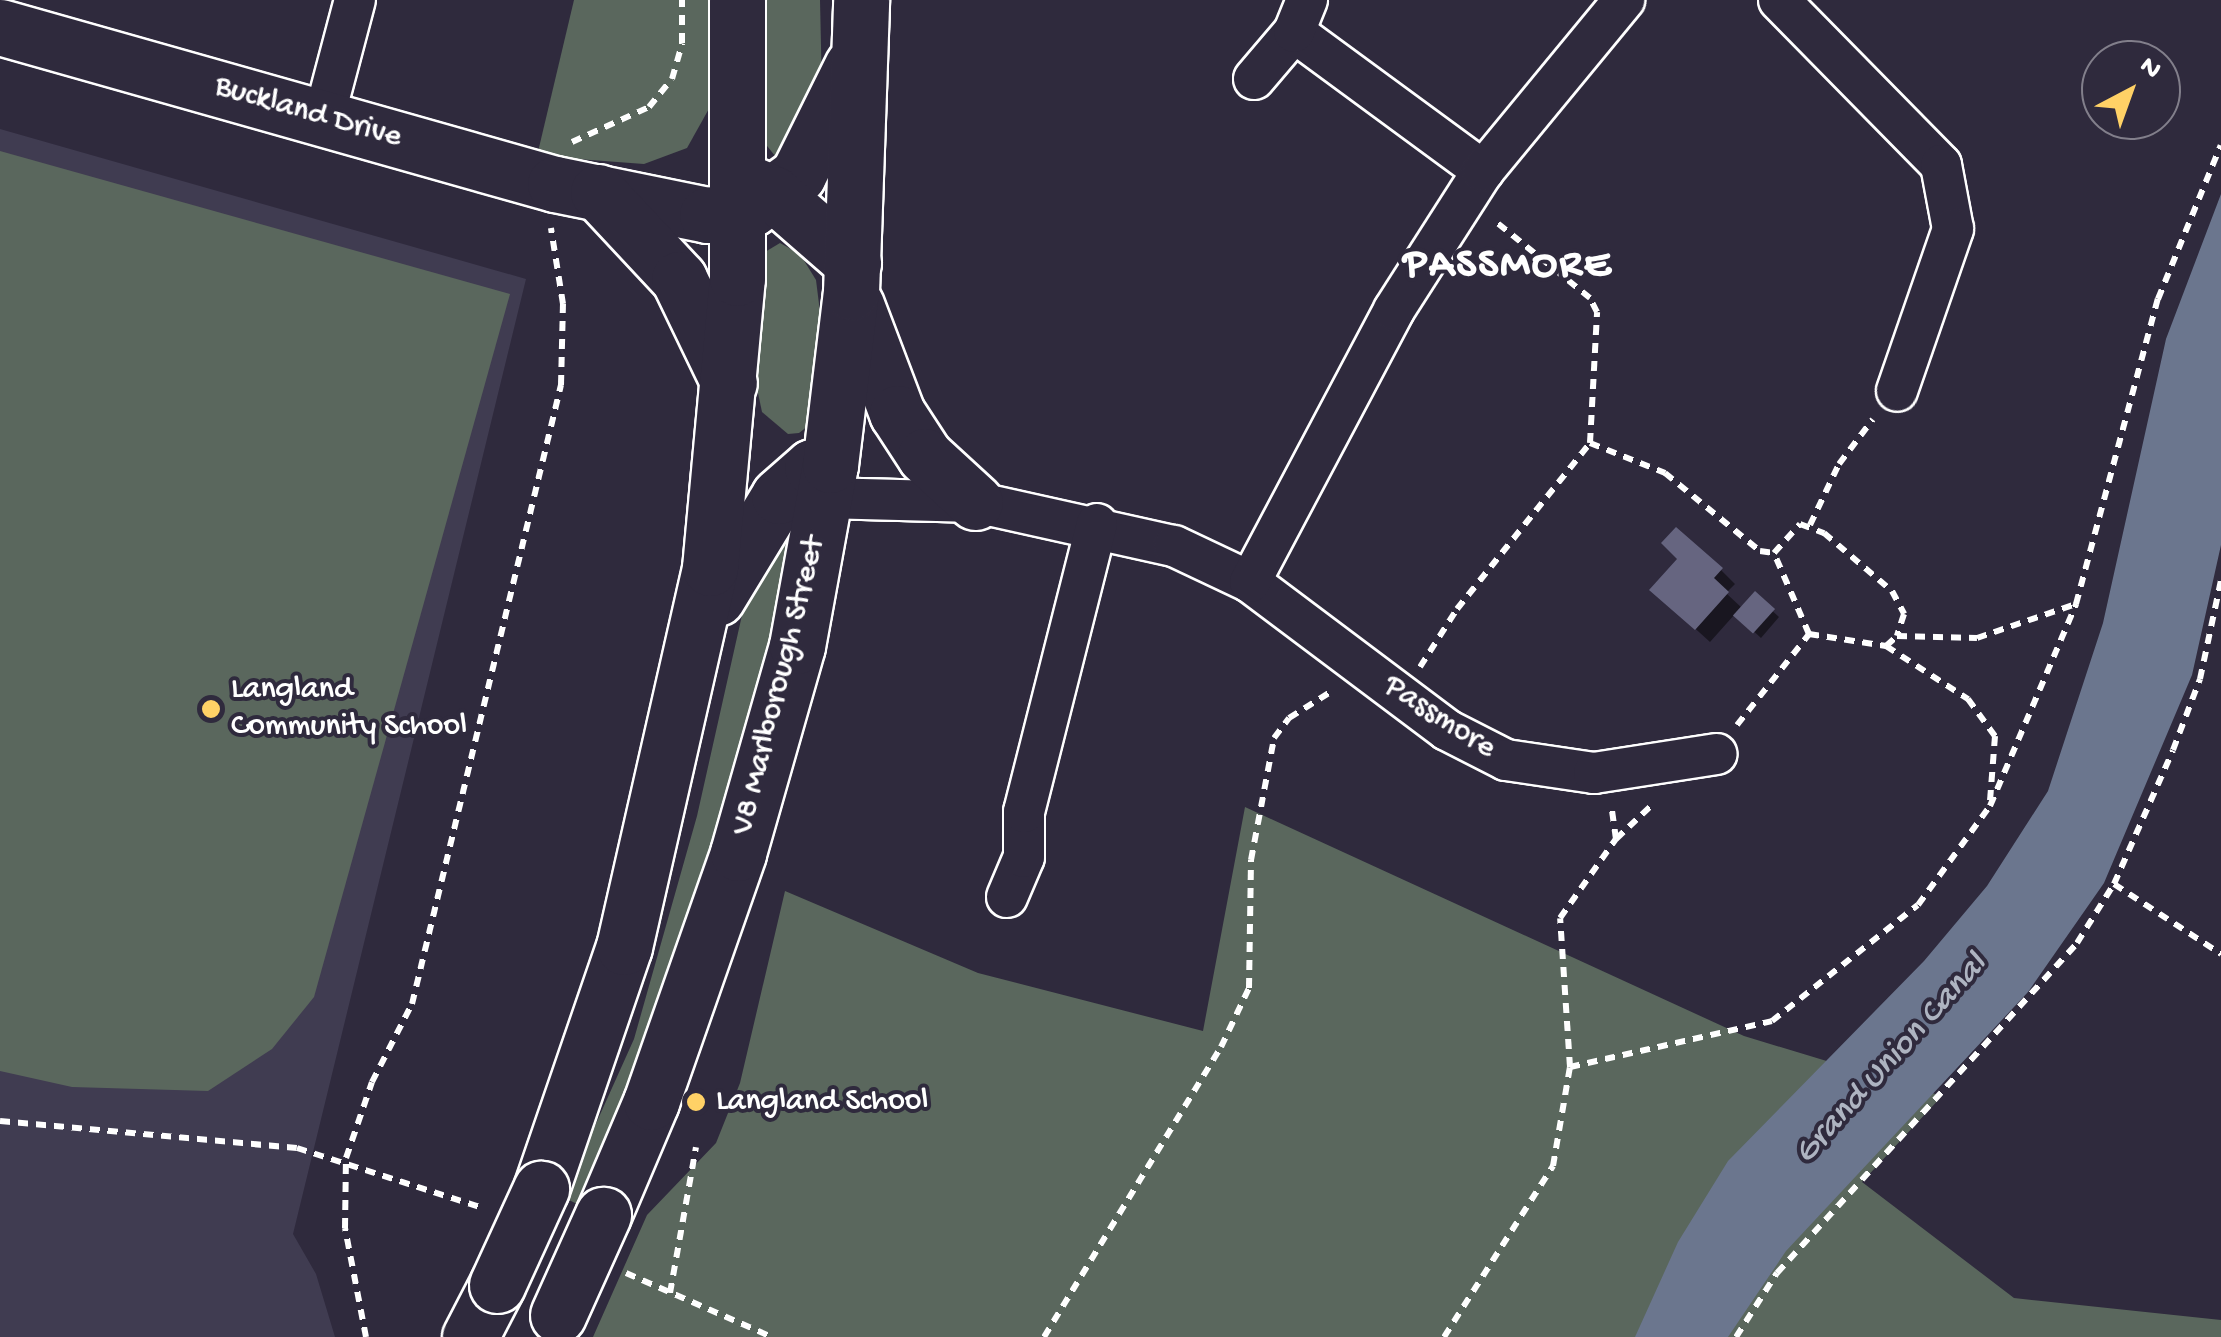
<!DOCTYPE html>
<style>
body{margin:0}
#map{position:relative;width:2221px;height:1337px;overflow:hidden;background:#2f2a3d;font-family:"Gochi Hand",sans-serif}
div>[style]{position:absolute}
.built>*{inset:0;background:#403c51}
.green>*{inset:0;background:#5a675d}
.water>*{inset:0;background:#6b768e}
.shadow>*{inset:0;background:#0007}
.building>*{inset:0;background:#666580;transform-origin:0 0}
.path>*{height:6px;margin-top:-3px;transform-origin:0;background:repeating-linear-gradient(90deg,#fff 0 10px,transparent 0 18px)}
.roads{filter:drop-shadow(2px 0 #fff) drop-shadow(-2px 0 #fff) drop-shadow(0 2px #fff) drop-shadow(0 -2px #fff)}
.street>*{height:40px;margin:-20px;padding:0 20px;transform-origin:20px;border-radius:20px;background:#2f2a3d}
.secondary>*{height:55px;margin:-27.5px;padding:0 27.5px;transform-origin:27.5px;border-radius:27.5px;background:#2f2a3d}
.bridges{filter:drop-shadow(2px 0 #fff) drop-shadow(-2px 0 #fff) drop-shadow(0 2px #fff) drop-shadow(0 -2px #fff)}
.secondary-bridge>*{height:55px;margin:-27.5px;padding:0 27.5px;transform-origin:27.5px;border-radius:27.5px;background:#2f2a3d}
.dots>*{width:28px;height:28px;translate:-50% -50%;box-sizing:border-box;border:5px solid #2f2a3d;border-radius:50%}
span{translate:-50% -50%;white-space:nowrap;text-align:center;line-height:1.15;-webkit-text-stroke:8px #2f2a3d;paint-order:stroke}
.street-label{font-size:32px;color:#fff}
.poi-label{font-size:32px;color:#fff}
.left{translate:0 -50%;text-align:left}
.water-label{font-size:35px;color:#aeb4c1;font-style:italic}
.district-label{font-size:42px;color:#fff;font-weight:700;letter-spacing:2.5px}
.north{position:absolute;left:2081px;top:40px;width:100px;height:100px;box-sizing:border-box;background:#2f2a3d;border:2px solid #827f8b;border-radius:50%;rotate:41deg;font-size:28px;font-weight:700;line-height:40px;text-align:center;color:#fff}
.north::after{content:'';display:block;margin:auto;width:35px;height:45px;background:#ffd166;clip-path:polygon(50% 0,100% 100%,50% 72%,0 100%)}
</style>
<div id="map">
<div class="built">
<i style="clip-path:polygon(0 129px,526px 279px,293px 1234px,316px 1274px,335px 1337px,0 1337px)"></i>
</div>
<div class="green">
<i style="clip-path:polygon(574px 0,723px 0,720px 89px,687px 148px,644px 164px,537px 156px)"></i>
<i style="clip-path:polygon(764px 0,820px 0,822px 92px,780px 162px,763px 141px)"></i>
<i style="clip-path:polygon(0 151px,510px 294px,314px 997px,272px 1049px,208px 1091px,72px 1087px,0 1071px)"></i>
<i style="clip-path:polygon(780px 243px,800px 254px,816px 280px,821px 320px,812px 423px,799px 433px,788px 434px,762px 412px,754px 374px,761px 264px,765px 252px)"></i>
<i style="clip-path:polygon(789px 522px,795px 544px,730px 808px,587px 1209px,563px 1197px,634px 1039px,697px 816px,753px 566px)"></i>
<i style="clip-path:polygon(1245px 807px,1744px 1036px,1942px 1096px,1862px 1182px,2014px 1298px,2221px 1320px,2221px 1337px,593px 1337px,647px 1215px,716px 1143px,740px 1083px,785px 891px,978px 973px,1203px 1031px)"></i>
</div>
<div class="water">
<i style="clip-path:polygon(2221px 194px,2221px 545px,2192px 675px,2104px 883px,2028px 992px,1786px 1251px,1728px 1337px,1635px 1337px,1678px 1242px,1728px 1161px,1924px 961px,1987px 886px,2048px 791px,2103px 623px,2166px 339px)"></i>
</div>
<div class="shadow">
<i style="clip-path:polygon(1721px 570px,1735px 584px,1726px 593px,1743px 609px,1755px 595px,1779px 617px,1761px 638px,1735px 614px,1710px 642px,1667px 603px)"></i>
</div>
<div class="building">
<i style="clip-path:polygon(1676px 527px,1723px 568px,1714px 578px,1729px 592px,1695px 630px,1649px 590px,1677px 559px,1661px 543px)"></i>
<i style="left:1755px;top:591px;width:27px;height:33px;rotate:42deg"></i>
</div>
<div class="path">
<i style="left:572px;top:142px;width:85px;rotate:-24.4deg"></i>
<i style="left:649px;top:107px;width:36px;rotate:-51deg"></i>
<i style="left:672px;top:79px;width:37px;rotate:-74deg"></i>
<i style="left:682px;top:43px;width:43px;rotate:-90deg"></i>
<i style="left:1590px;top:443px;width:81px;rotate:21.8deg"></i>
<i style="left:1665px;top:473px;width:123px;rotate:39.4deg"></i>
<i style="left:1760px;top:551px;width:14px;rotate:8deg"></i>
<i style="left:1810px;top:525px;width:68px;rotate:-64.6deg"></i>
<i style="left:1839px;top:464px;width:56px;rotate:-52.9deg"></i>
<i style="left:1809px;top:634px;width:88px;rotate:-113.4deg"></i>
<i style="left:1774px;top:553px;width:39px;rotate:-48deg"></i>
<i style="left:1800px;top:524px;width:26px;rotate:21deg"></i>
<i style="left:1824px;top:533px;width:89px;rotate:40.5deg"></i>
<i style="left:1892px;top:591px;width:26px;rotate:62deg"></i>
<i style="left:1904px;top:614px;width:23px;rotate:108deg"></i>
<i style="left:1886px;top:646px;width:98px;rotate:32.9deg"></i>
<i style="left:1968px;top:699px;width:46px;rotate:53.9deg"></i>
<i style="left:1995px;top:736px;width:65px;rotate:94.4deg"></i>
<i style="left:1420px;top:667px;width:69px;rotate:-57.5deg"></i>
<i style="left:1457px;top:609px;width:213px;rotate:-51.3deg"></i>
<i style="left:1590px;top:443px;width:131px;rotate:-86.9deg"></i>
<i style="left:1597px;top:312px;width:16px;rotate:-117deg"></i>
<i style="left:1590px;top:298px;width:122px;rotate:-141deg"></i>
<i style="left:1737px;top:725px;width:116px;rotate:-51.6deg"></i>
<i style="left:1809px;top:634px;width:78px;rotate:8.9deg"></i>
<i style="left:1886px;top:646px;width:15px;rotate:-42deg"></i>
<i style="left:1897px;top:636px;width:80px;rotate:1.4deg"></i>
<i style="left:1977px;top:638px;width:105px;rotate:-19deg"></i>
<i style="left:1616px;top:839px;width:50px;rotate:-43.4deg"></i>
<i style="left:2114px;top:884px;width:128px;rotate:33.2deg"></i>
<i style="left:1570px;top:1067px;width:149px;rotate:-93.8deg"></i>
<i style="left:1560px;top:918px;width:97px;rotate:-54.7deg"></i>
<i style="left:1616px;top:839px;width:34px;rotate:-98deg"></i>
<i style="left:0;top:1121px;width:298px;rotate:5.2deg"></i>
<i style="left:297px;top:1148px;width:195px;rotate:17.9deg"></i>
<i style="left:626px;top:1273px;width:159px;rotate:23.7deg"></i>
<i style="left:670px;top:1293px;width:148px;rotate:-79.9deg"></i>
<i style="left:366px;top:1337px;width:111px;rotate:-100.9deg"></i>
<i style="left:345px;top:1228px;width:70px;rotate:-89.2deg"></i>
<i style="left:346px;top:1158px;width:80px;rotate:-71.1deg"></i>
<i style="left:372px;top:1082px;width:88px;rotate:-62.9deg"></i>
<i style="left:412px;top:1004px;width:637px;rotate:-76.47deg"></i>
<i style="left:561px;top:385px;width:81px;rotate:-88.6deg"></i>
<i style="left:563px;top:304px;width:77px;rotate:-99deg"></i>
<i style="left:1044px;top:1337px;width:340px;rotate:-58.6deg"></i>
<i style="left:1221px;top:1047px;width:65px;rotate:-64.6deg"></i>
<i style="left:1249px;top:988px;width:128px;rotate:-89.1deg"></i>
<i style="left:1251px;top:860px;width:124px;rotate:-79.3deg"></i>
<i style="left:1274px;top:738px;width:25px;rotate:-53deg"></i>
<i style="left:1289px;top:718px;width:51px;rotate:-32.1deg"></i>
<i style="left:1444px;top:1337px;width:203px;rotate:-57.5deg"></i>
<i style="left:1553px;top:1166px;width:100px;rotate:-80.3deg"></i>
<i style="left:1570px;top:1067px;width:207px;rotate:-12.8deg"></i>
<i style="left:1772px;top:1021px;width:186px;rotate:-38.5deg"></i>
<i style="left:1918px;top:905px;width:122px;rotate:-54deg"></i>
<i style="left:1990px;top:806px;width:220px;rotate:-66.9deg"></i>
<i style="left:2076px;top:604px;width:316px;rotate:-75deg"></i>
<i style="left:2158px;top:299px;width:166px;rotate:-67.8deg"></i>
<i style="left:1736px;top:1337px;width:76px;rotate:-57.4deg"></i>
<i style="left:1777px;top:1273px;width:446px;rotate:-47.7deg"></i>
<i style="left:2077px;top:943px;width:70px;rotate:-57.9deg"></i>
<i style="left:2114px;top:884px;width:146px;rotate:-66.2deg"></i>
<i style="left:2173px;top:750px;width:76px;rotate:-69.2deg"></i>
<i style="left:2200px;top:679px;width:101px;rotate:-78deg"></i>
</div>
<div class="roads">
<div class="street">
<i style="left:1779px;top:0;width:231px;rotate:45.5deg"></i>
<i style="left:1941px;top:165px;width:65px;rotate:79.4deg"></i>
<i style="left:1953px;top:229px;width:171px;rotate:109.1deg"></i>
<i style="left:1294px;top:32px;width:235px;rotate:36.3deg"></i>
<i style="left:1254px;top:79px;width:62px;rotate:-49.6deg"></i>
<i style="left:1294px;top:32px;width:35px;rotate:-68deg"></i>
<i style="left:324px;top:117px;width:121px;rotate:-75.2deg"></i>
<i style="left:824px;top:498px;width:151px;rotate:1.5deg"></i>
<i style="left:975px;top:502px;width:204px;rotate:12.5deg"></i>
<i style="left:1174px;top:546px;width:84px;rotate:25.3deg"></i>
<i style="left:1250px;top:582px;width:246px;rotate:36.9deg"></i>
<i style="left:1447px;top:730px;width:66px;rotate:27deg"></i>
<i style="left:1506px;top:760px;width:89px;rotate:8.4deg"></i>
<i style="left:1594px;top:773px;width:124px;rotate:-8.8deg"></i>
<i style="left:1250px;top:582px;width:308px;rotate:-62.1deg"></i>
<i style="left:1394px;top:310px;width:165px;rotate:-57.4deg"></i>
<i style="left:1483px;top:171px;width:222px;rotate:-50.5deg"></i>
<i style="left:1007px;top:897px;width:43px;rotate:-67deg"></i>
<i style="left:1024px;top:857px;width:45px;rotate:-90deg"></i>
<i style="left:1024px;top:812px;width:297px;rotate:-75.8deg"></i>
</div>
<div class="secondary">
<i style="left:0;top:27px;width:577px;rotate:15.8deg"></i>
<i style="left:555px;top:184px;width:155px;rotate:11.5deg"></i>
<i style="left:707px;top:215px;width:44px;rotate:-7.8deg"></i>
<i style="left:751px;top:209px;width:58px;rotate:-35.9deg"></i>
<i style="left:798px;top:175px;width:122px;rotate:-63.6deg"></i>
<i style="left:744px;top:181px;width:33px;rotate:23deg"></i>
<i style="left:774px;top:194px;width:105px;rotate:41.1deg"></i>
<i style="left:598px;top:192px;width:119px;rotate:47deg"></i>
<i style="left:679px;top:279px;width:115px;rotate:64.3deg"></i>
<i style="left:856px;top:305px;width:116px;rotate:69.2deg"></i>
<i style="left:897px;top:413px;width:51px;rotate:56.9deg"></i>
<i style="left:925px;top:456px;width:68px;rotate:42.6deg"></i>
<i style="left:717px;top:598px;width:119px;rotate:-58.7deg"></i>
<i style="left:779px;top:496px;width:44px;rotate:-41.3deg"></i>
<i style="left:812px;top:467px;width:18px;rotate:-6deg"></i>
<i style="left:541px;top:1189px;width:256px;rotate:-71.1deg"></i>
<i style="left:624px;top:947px;width:389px;rotate:-77.2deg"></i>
<i style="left:710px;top:568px;width:291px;rotate:-84.7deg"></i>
<i style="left:737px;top:278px;width:278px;rotate:-90deg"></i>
<i style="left:603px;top:1215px;width:123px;rotate:-67deg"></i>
<i style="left:651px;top:1102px;width:264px;rotate:-70.7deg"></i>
<i style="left:738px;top:853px;width:215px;rotate:-74.1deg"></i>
<i style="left:797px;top:646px;width:184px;rotate:-79.7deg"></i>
<i style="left:830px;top:465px;width:174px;rotate:-83.1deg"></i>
<i style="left:851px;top:292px;width:292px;rotate:-88deg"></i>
<i style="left:470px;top:1337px;width:59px;rotate:-62.6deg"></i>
</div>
</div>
<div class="bridges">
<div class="secondary-bridge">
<i style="left:497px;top:1285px;width:106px;rotate:-65.4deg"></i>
<i style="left:558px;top:1315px;width:110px;rotate:-65.8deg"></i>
</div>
</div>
<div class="dots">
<i style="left:211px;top:709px;background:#ffd166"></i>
<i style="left:696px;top:1102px;background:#ffd166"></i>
</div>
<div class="street-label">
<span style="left:308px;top:113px;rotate:16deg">Buckland Drive</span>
<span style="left:780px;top:686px;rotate:-76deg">V8 Marlborough Street</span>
<span style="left:1439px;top:718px;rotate:33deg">Passmore</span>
</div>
<div class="poi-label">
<span class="left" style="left:231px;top:709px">Langland<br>Community School</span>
<span class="left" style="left:716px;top:1102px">Langland School</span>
</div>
<div class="water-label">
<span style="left:1892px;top:1060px;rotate:-48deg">Grand Union Canal</span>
</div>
<div class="district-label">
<span style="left:1508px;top:267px">PASSMORE</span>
</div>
<div class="north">N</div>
</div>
